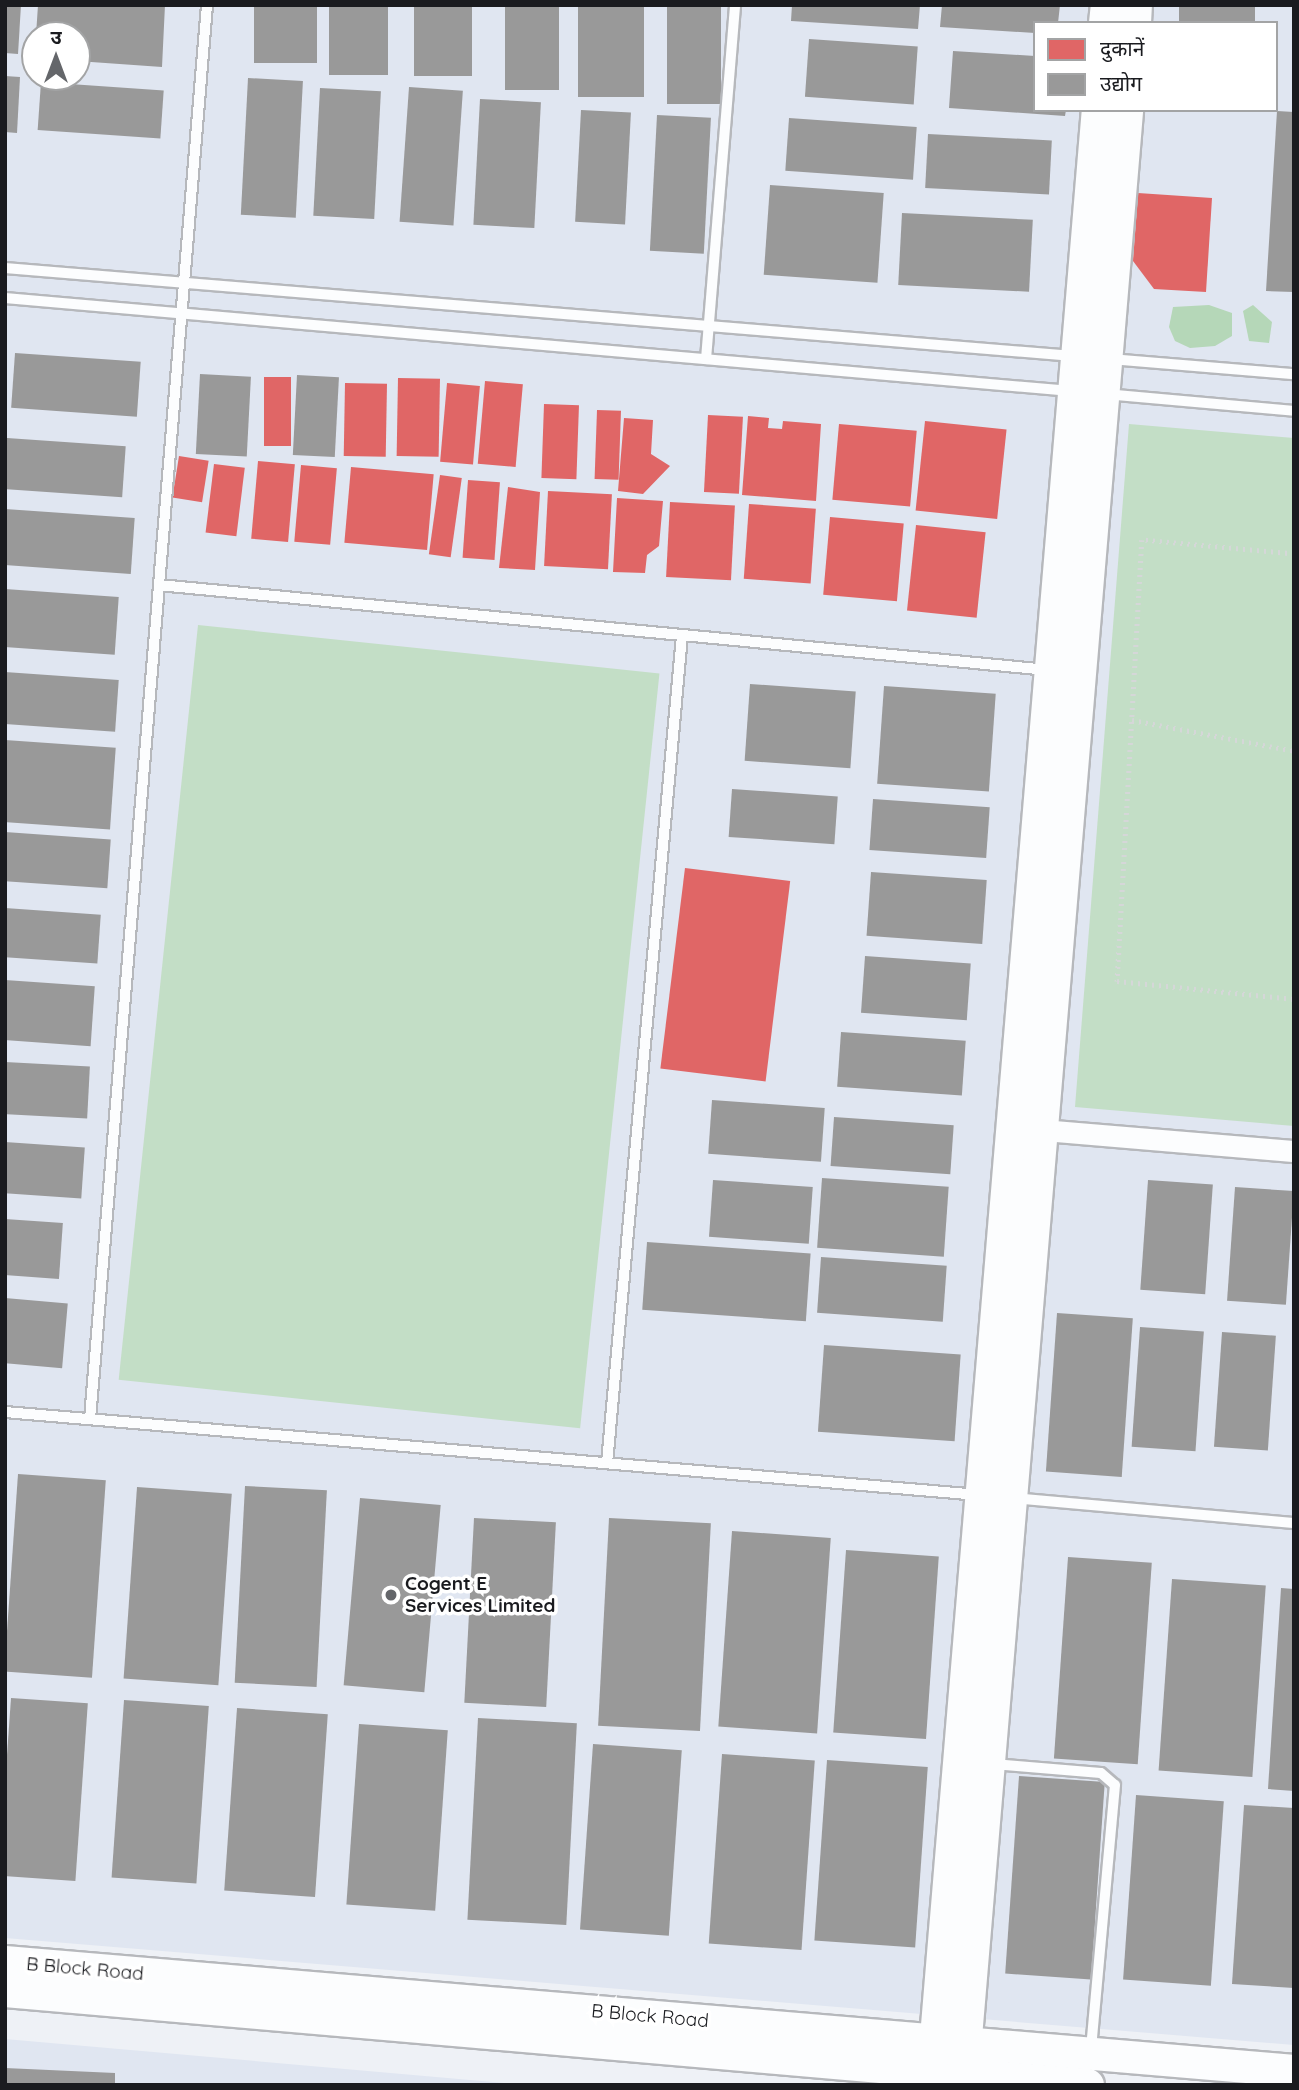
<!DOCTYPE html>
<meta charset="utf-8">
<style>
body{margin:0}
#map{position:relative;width:1299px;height:2090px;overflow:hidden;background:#eef1f6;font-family:Quicksand,"Noto Sans Devanagari",sans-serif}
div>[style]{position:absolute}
.built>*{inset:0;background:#e0e6f1}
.green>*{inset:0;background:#c3dec6;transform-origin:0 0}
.forest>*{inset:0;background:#b5d7b8}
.shops>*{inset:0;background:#e06666;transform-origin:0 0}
.industry>*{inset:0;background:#999;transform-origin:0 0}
.path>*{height:4.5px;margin-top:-2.25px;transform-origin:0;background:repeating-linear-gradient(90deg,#d5d7d8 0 2px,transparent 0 7px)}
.roads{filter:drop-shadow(2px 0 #b6b8bc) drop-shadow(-2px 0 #b6b8bc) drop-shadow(0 2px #b6b8bc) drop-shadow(0 -2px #b6b8bc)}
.lane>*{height:10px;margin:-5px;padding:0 5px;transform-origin:5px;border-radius:5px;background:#fcfdfe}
.street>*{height:21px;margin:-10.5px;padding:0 10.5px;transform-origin:10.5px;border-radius:10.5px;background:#fcfdfe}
.secondary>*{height:32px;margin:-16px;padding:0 16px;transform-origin:16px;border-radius:16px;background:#fcfdfe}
.dots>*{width:19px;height:19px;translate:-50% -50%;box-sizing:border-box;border:4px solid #fff;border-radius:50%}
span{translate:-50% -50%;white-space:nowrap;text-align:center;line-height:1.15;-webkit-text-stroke:7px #fff;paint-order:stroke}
.poi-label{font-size:19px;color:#1a1b1f;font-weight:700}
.left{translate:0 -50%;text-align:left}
.street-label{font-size:19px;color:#1a1b1f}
.frame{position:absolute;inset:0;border:7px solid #1a1b1f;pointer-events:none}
.legend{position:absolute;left:1033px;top:21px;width:245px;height:91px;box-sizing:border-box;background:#fff;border:2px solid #a3a4a5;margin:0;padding:9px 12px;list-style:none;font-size:21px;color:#1a1b1f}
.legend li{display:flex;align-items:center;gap:14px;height:35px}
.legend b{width:35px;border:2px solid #a3a4a5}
.north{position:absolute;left:21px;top:21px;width:70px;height:70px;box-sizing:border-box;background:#fff;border:2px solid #a3a4a5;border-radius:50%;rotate:0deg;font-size:19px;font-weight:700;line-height:28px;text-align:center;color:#1a1b1f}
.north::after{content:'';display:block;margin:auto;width:24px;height:32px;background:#64666a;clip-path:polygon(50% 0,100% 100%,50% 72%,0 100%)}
</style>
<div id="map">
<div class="built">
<i style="clip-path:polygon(evenodd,5px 5px,1294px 5px,1294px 2045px,5px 1938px,5px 5px,1035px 23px,1276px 23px,1276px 110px,1035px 110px,1035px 23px,5px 5px,35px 35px,77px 35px,77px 77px,35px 77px,35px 35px)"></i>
<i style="clip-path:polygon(5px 2039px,528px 2085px,5px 2085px)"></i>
</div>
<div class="green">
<i style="clip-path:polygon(1129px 424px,1294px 438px,1294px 1126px,1075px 1107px)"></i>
<i style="left:198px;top:625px;width:464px;height:759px;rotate:6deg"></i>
</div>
<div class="forest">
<i style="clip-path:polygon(1209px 305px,1232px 313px,1232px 336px,1215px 346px,1190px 348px,1175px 341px,1169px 327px,1173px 307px)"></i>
<i style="clip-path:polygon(1253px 305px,1272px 322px,1269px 343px,1249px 341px,1243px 311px)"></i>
</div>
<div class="shops">
<i style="clip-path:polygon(1138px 193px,1212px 198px,1206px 292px,1154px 289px,1133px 261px)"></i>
<i style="left:264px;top:377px;width:27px;height:69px"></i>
<i style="left:398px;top:378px;width:42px;height:78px;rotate:1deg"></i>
<i style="left:485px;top:381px;width:38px;height:83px;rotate:5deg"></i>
<i style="left:345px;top:383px;width:42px;height:73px;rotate:1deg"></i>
<i style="left:447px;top:383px;width:33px;height:79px;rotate:5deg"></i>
<i style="left:544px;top:404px;width:35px;height:74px;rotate:2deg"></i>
<i style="left:597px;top:410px;width:24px;height:69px;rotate:2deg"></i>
<i style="left:708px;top:415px;width:35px;height:77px;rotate:3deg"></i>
<i style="clip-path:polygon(748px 416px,769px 418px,768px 428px,782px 429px,783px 421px,821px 424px,816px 501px,742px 495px)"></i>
<i style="clip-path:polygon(624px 418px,653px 420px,651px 454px,670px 466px,643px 494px,618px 491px)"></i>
<i style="left:925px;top:421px;width:82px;height:90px;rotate:6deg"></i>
<i style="left:839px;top:424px;width:78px;height:76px;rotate:5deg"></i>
<i style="left:179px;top:456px;width:30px;height:42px;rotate:9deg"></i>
<i style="left:258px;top:461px;width:37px;height:78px;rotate:5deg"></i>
<i style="left:214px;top:464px;width:31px;height:69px;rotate:7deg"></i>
<i style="left:301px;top:465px;width:36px;height:77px;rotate:5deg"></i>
<i style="left:351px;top:467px;width:83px;height:76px;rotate:5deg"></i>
<i style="left:440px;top:475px;width:22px;height:80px;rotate:8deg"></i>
<i style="left:468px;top:480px;width:32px;height:78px;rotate:4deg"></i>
<i style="clip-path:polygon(508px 487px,540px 492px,535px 570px,499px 568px)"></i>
<i style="left:548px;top:491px;width:64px;height:75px;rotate:3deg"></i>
<i style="clip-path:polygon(617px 498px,663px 501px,659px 546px,647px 555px,645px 573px,613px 572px)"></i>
<i style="left:670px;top:502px;width:65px;height:75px;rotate:3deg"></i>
<i style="left:749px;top:504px;width:67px;height:75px;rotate:4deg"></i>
<i style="left:830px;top:517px;width:74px;height:78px;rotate:5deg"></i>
<i style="left:916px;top:525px;width:70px;height:86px;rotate:6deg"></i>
<i style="left:685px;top:868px;width:106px;height:202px;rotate:7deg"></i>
</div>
<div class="industry">
<i style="clip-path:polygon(5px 5px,21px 5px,18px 54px,5px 53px)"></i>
<i style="clip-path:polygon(38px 5px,165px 5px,162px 67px,77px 61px,77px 35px,36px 35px)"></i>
<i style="left:254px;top:5px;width:63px;height:58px"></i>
<i style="left:329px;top:5px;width:59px;height:70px"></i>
<i style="left:414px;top:5px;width:58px;height:71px"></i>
<i style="left:505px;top:5px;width:54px;height:85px"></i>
<i style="left:578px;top:5px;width:66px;height:92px"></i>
<i style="left:667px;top:5px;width:54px;height:99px"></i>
<i style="clip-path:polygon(792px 5px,920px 5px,918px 29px,791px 21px)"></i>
<i style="clip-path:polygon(942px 5px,1060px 5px,1058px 23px,1035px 23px,1035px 33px,940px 27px)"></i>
<i style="left:1179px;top:5px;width:76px;height:18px"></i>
<i style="left:809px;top:39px;width:109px;height:58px;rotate:4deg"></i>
<i style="clip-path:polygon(953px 51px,1035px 56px,1035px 110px,1066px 110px,1065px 116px,949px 108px)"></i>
<i style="clip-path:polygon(5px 76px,20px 77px,17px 133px,5px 132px)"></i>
<i style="left:248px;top:78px;width:55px;height:137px;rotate:3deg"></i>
<i style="left:41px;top:82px;width:123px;height:48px;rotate:4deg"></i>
<i style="left:409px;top:87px;width:54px;height:135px;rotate:4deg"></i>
<i style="left:320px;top:88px;width:61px;height:128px;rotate:3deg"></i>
<i style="left:480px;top:99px;width:61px;height:126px;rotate:3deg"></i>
<i style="left:581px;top:110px;width:50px;height:112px;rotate:3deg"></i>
<i style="clip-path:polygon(1277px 111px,1294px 112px,1294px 292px,1266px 291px)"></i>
<i style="left:657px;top:115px;width:54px;height:136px;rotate:3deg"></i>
<i style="left:789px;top:118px;width:128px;height:53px;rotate:4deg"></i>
<i style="left:928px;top:134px;width:124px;height:54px;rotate:3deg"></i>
<i style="left:770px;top:185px;width:114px;height:90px;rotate:4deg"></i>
<i style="left:902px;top:213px;width:131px;height:72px;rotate:3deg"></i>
<i style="left:15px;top:353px;width:126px;height:55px;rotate:4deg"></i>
<i style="left:200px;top:374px;width:51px;height:80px;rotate:3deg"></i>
<i style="left:297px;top:375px;width:42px;height:80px;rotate:3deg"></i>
<i style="left:7px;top:438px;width:119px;height:51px;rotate:4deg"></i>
<i style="left:5px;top:509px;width:130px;height:56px;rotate:4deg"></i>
<i style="left:5px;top:589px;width:114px;height:58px;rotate:4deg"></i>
<i style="left:5px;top:672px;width:114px;height:52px;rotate:4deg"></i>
<i style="left:750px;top:684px;width:106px;height:77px;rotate:4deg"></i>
<i style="left:884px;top:686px;width:112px;height:98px;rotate:4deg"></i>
<i style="left:5px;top:740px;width:111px;height:82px;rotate:4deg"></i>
<i style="left:732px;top:789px;width:106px;height:48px;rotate:4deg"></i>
<i style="left:873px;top:799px;width:117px;height:51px;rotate:4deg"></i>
<i style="left:5px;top:832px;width:106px;height:49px;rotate:4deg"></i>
<i style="left:871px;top:872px;width:116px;height:64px;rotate:4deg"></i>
<i style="left:5px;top:908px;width:96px;height:49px;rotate:4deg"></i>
<i style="left:865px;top:956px;width:106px;height:57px;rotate:4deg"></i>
<i style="left:5px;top:980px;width:90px;height:60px;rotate:4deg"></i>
<i style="left:841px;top:1032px;width:125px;height:55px;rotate:4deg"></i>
<i style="left:5px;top:1062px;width:85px;height:52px;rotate:3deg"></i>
<i style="left:712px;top:1100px;width:113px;height:54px;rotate:4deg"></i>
<i style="left:834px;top:1117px;width:120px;height:49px;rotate:4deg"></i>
<i style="left:5px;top:1142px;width:80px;height:51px;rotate:4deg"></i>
<i style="left:822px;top:1178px;width:127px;height:70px;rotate:4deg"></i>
<i style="left:713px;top:1180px;width:100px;height:57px;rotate:4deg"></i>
<i style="left:1148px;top:1180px;width:65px;height:110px;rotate:4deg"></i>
<i style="left:1235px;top:1187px;width:59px;height:114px;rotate:4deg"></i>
<i style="left:5px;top:1219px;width:58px;height:56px;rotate:4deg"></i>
<i style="left:647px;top:1242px;width:164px;height:68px;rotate:4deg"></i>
<i style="left:821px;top:1257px;width:126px;height:56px;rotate:4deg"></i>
<i style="left:5px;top:1298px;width:63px;height:65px;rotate:5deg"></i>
<i style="left:1057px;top:1313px;width:76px;height:159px;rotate:4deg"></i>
<i style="left:1140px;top:1327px;width:64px;height:120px;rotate:4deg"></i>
<i style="left:1222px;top:1332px;width:54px;height:115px;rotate:4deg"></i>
<i style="left:824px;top:1345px;width:137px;height:87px;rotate:4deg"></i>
<i style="left:18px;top:1474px;width:88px;height:198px;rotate:4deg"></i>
<i style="left:245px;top:1486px;width:82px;height:197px;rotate:3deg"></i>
<i style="left:137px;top:1487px;width:95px;height:192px;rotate:4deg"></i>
<i style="left:360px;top:1498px;width:81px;height:188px;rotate:5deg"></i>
<i style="left:474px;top:1518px;width:82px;height:185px;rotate:3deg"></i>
<i style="left:609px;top:1518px;width:102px;height:208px;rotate:3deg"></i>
<i style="left:732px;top:1531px;width:99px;height:196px;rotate:4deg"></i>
<i style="left:846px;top:1550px;width:93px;height:183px;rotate:4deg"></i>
<i style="left:1068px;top:1557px;width:84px;height:202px;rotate:4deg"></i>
<i style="left:1172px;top:1579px;width:94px;height:192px;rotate:4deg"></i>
<i style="clip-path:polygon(1281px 1588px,1294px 1589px,1294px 1791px,1268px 1789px)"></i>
<i style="left:11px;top:1698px;width:77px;height:178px;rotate:4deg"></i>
<i style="left:124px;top:1700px;width:85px;height:178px;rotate:4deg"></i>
<i style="left:237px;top:1708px;width:91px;height:183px;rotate:4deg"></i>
<i style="left:478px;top:1718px;width:99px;height:202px;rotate:3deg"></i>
<i style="left:359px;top:1724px;width:89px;height:181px;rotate:4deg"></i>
<i style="left:593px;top:1744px;width:89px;height:186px;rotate:4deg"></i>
<i style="left:722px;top:1754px;width:93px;height:190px;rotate:4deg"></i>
<i style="left:827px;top:1760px;width:101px;height:181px;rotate:4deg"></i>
<i style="left:1019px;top:1776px;width:86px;height:198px;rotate:4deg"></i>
<i style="left:1136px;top:1795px;width:88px;height:185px;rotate:4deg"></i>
<i style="clip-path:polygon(1244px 1805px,1294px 1808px,1294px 1988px,1232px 1984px)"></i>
<i style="clip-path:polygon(5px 2068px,115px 2073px,115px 2085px,5px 2085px)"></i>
</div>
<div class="path">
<i style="left:1294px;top:554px;width:153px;rotate:-174.7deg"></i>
<i style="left:1142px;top:540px;width:442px;rotate:93.2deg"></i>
<i style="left:1117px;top:981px;width:178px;rotate:5.8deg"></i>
<i style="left:1132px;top:720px;width:165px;rotate:10.8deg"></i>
</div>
<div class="roads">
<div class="lane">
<i style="left:5px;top:268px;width:1072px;rotate:4.71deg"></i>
<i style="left:5px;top:298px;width:1070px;rotate:4.99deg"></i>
<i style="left:706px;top:359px;width:355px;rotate:-85.3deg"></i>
<i style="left:1110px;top:359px;width:185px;rotate:4.7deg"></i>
<i style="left:1105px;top:394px;width:190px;rotate:5.1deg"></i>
<i style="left:159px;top:585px;width:893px;rotate:5.46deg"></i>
<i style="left:5px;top:1412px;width:978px;rotate:4.87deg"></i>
<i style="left:90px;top:1419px;width:1419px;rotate:-85.27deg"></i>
<i style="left:607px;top:1463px;width:831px;rotate:-84.82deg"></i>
<i style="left:1012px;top:1498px;width:283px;rotate:5.1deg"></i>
<i style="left:993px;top:1764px;width:108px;rotate:4.8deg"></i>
<i style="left:1101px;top:1773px;width:18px;rotate:41deg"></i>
<i style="left:1115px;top:1785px;width:266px;rotate:95.2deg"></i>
</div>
<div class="street">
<i style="left:1031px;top:1129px;width:264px;rotate:4.8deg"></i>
</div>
<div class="secondary">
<i style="left:1105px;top:23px;width:18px;rotate:-84deg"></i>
<i style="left:1135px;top:23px;width:18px;rotate:-87deg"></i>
<i style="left:5px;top:1962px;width:1294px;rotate:4.83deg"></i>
<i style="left:5px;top:1991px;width:1087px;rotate:4.96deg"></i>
<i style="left:932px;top:2085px;width:1982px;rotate:-85.2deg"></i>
<i style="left:962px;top:2085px;width:1982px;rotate:-85.22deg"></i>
</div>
</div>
<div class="dots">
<i style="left:391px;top:1595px;background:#64666a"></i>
</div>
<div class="poi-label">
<span class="left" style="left:405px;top:1595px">Cogent E<br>Services Limited</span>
</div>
<div class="street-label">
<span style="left:85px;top:1969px;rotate:5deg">B Block Road</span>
<span style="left:650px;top:2016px;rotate:5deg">B Block Road</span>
</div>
<div class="frame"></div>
<ul class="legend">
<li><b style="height:19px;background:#e06666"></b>दुकानें</li>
<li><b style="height:19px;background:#999"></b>उद्योग</li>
</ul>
<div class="north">उ</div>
</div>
